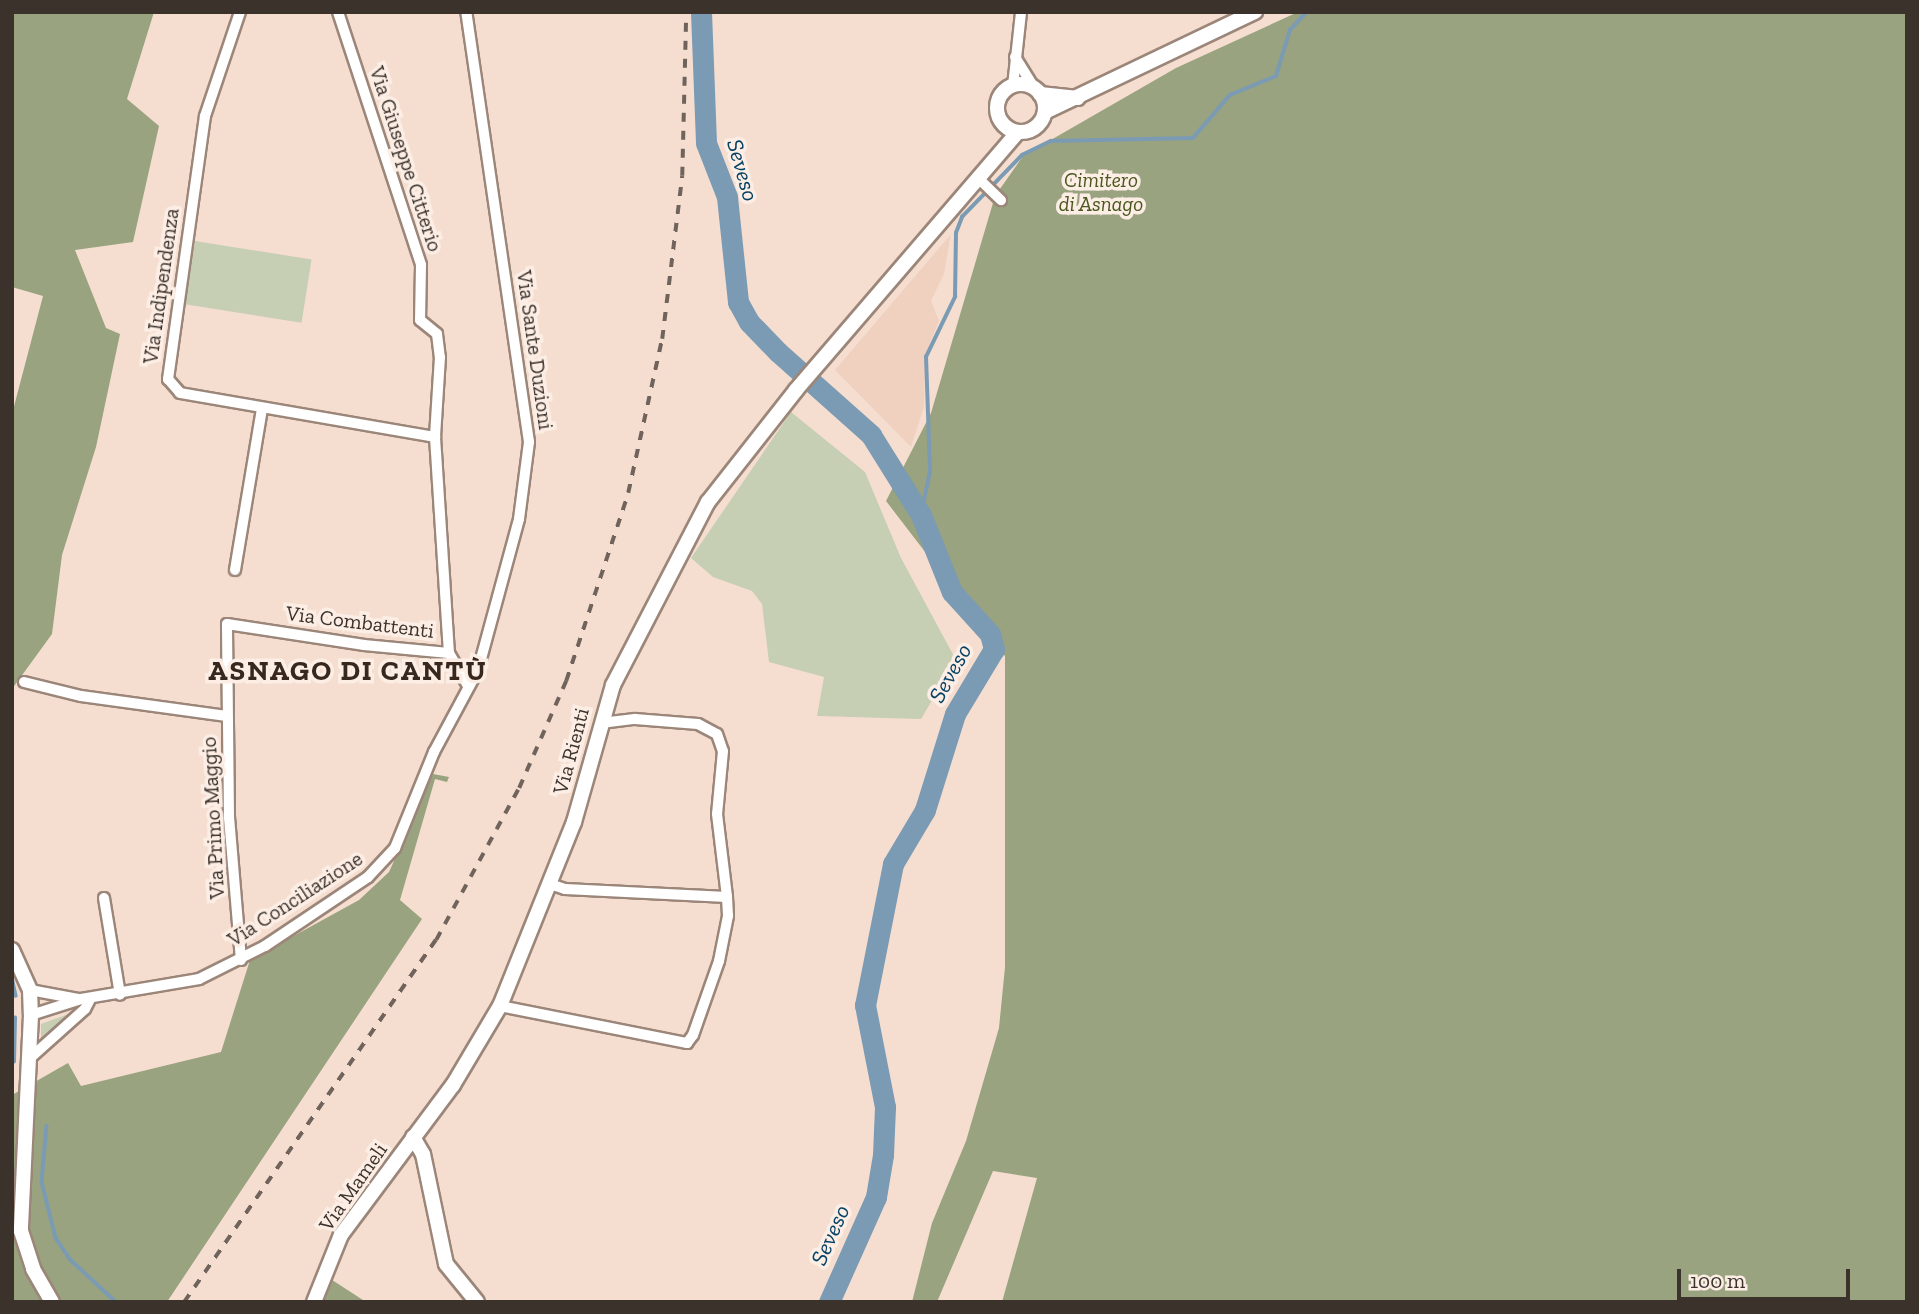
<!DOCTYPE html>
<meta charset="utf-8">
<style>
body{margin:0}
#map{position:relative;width:1919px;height:1314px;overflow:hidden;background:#f5ded0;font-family:"Zilla Slab",serif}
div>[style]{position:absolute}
.built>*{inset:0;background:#f0d1bf}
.green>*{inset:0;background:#c6ceb4;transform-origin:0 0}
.forest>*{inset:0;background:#99a37f}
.stream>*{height:3.5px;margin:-1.75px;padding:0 1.75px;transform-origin:1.75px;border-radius:1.75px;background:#7b9bb4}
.river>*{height:21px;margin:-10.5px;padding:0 10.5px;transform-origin:10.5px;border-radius:10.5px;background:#7b9bb4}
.roads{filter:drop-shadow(2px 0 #9b8679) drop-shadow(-2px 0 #9b8679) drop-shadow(0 2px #9b8679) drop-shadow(0 -2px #9b8679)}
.street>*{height:10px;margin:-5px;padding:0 5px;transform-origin:5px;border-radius:5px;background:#fff}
.secondary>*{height:14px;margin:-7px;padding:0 7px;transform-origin:7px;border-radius:7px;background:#fff}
.secondary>.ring{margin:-7px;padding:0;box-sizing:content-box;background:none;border:14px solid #fff;border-radius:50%}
.rail>*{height:3.5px;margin-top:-1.75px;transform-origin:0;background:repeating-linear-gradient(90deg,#70635b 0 9px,transparent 0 18px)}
span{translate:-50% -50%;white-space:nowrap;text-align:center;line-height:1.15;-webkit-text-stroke:7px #fceee5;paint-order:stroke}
.street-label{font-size:21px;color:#3b322c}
.park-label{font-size:21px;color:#4a571e;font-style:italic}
.water-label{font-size:23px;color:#064164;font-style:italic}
.district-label{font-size:28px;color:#38271c;font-weight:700;letter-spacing:2px}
.frame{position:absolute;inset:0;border:14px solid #3b322c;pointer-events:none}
.scale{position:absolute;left:1677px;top:1269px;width:173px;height:32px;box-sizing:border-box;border:4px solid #3b322c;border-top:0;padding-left:9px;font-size:21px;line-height:24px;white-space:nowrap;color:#3b322c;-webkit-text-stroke:5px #fceee5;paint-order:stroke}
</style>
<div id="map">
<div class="built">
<i style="clip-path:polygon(951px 234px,944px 274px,931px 301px,939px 321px,925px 355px,924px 407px,911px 447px,835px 370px)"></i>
</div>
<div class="green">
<i style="left:195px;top:241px;width:118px;height:64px;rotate:9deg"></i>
<i style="clip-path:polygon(791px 412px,865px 472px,901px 558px,956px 660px,921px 719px,817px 716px,824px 677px,769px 662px,762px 604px,752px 591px,713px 577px,691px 558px)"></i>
<i style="clip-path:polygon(74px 1012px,41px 1043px,41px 1024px)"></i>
</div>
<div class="forest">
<i style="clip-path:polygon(12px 12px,154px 12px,127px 99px,159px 126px,133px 242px,75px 250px,106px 328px,120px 334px,96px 447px,62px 555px,52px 634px,12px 689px,12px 414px,43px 296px,12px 287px)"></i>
<i style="clip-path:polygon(1298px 12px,1907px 12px,1907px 1302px,1002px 1302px,1037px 1178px,993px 1171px,937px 1302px,912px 1302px,932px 1223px,966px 1141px,999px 1028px,1005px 967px,1005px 656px,886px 501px,931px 413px,995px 196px,1023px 156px,1176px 68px)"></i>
<i style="clip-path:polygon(433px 774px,449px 777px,447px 782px,435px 779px,400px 900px,422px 919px,167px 1302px,12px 1302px,12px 1095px,68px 1063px,81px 1086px,221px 1052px,250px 960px,359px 900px,389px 872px)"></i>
<i style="clip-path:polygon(329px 1278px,366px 1302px,312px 1302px)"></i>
</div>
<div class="stream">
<i style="left:921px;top:515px;width:45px;rotate:-78.4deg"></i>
<i style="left:930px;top:471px;width:114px;rotate:-92deg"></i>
<i style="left:926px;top:357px;width:67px;rotate:-64.2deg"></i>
<i style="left:955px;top:297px;width:64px;rotate:-89.1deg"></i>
<i style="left:956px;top:233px;width:17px;rotate:-69deg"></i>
<i style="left:962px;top:217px;width:86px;rotate:-45.9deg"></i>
<i style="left:1022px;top:155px;width:32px;rotate:-26deg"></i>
<i style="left:1051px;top:141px;width:142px;rotate:-1.2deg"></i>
<i style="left:1193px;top:138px;width:57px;rotate:-49.3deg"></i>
<i style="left:1230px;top:95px;width:50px;rotate:-22.4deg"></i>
<i style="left:1276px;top:76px;width:48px;rotate:-73.1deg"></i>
<i style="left:1290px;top:30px;width:25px;rotate:-47deg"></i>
<i style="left:12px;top:977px;width:19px;rotate:78deg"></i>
<i style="left:14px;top:1062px;width:44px;rotate:-88.7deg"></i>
<i style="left:47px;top:1126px;width:56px;rotate:95.1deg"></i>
<i style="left:42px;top:1182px;width:58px;rotate:76deg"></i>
<i style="left:56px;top:1238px;width:27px;rotate:56deg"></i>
<i style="left:71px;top:1260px;width:62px;rotate:43deg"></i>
</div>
<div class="river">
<i style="left:701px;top:12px;width:131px;rotate:87.8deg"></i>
<i style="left:706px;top:143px;width:58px;rotate:68.7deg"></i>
<i style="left:727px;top:197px;width:106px;rotate:84deg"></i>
<i style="left:738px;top:302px;width:23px;rotate:61deg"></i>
<i style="left:749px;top:322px;width:42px;rotate:46deg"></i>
<i style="left:778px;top:352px;width:125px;rotate:41.7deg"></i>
<i style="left:871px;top:435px;width:94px;rotate:58deg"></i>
<i style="left:921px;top:515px;width:83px;rotate:68.1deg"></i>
<i style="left:952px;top:592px;width:57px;rotate:47.9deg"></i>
<i style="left:990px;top:634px;width:16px;rotate:75deg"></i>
<i style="left:994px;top:649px;width:76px;rotate:121deg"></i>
<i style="left:955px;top:714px;width:101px;rotate:107.4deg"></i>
<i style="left:925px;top:810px;width:63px;rotate:120.7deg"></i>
<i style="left:893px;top:864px;width:144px;rotate:101.2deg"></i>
<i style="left:865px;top:1005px;width:104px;rotate:78.9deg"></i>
<i style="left:885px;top:1107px;width:48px;rotate:92.4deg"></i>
<i style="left:883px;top:1155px;width:43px;rotate:99.5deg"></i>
<i style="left:876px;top:1197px;width:115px;rotate:114.1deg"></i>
</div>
<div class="roads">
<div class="street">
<i style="left:240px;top:12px;width:110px;rotate:108.6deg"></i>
<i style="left:205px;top:116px;width:266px;rotate:98deg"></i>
<i style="left:168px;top:379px;width:18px;rotate:49deg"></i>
<i style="left:180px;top:393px;width:259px;rotate:9.8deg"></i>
<i style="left:338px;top:12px;width:266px;rotate:71.8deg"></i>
<i style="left:421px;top:265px;width:55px;rotate:91deg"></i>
<i style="left:420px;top:320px;width:22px;rotate:39deg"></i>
<i style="left:437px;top:334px;width:23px;rotate:83deg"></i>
<i style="left:440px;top:357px;width:80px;rotate:93.6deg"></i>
<i style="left:435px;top:437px;width:216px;rotate:86.3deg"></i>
<i style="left:1015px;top:57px;width:36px;rotate:58deg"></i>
<i style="left:1013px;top:86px;width:74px;rotate:-83.8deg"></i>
<i style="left:978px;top:178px;width:32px;rotate:44deg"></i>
<i style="left:235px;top:570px;width:163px;rotate:-80.5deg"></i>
<i style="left:24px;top:682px;width:59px;rotate:13.8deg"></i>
<i style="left:81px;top:696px;width:147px;rotate:7.8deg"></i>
<i style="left:601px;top:723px;width:34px;rotate:-7deg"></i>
<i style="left:635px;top:719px;width:63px;rotate:4.5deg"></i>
<i style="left:698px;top:724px;width:21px;rotate:28deg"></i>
<i style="left:717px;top:734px;width:18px;rotate:71deg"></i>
<i style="left:723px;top:751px;width:63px;rotate:95.4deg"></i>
<i style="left:717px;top:814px;width:84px;rotate:83.1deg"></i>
<i style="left:104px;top:898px;width:98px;rotate:80.6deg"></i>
<i style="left:241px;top:960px;width:143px;rotate:-94.8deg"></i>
<i style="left:229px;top:818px;width:194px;rotate:-90.6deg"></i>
<i style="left:227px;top:624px;width:139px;rotate:8.7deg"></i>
<i style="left:364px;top:645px;width:85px;rotate:5.4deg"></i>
<i style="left:449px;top:653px;width:39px;rotate:60deg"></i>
<i style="left:30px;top:990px;width:49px;rotate:10.6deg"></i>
<i style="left:500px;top:1006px;width:191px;rotate:11.2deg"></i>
<i style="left:687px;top:1043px;width:10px;rotate:-53deg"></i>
<i style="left:693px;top:1035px;width:78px;rotate:-70.6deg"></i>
<i style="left:719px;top:961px;width:46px;rotate:-78.7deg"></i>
<i style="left:728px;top:916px;width:19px;rotate:-93deg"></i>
<i style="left:727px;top:897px;width:162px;rotate:-177.2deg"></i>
<i style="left:565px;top:889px;width:16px;rotate:-162deg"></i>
<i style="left:31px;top:1015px;width:52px;rotate:-17.7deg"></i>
<i style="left:81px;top:999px;width:120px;rotate:-9.6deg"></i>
<i style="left:199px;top:979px;width:74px;rotate:-26.6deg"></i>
<i style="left:265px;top:946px;width:124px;rotate:-33.8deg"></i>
<i style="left:368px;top:877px;width:40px;rotate:-47deg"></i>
<i style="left:395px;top:848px;width:104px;rotate:-67.9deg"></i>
<i style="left:434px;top:752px;width:93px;rotate:-61.8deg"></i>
<i style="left:478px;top:670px;width:156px;rotate:-74.8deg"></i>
<i style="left:519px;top:519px;width:78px;rotate:-82.6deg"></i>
<i style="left:529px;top:442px;width:435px;rotate:-98.3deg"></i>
<i style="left:29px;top:1059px;width:75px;rotate:-41.8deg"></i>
<i style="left:85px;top:1009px;width:11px;rotate:-63deg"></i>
</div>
<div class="secondary">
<i class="ring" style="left:997px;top:84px;width:34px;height:34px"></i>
<i style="left:1040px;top:94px;width:38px;rotate:6deg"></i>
<i style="left:1045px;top:112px;width:233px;rotate:-25.5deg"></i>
<i style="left:12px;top:950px;width:44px;rotate:65.8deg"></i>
<i style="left:30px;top:990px;width:25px;rotate:88deg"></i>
<i style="left:31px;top:1015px;width:216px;rotate:92.7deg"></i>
<i style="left:21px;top:1231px;width:40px;rotate:72deg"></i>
<i style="left:33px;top:1269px;width:38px;rotate:60deg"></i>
<i style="left:413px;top:1137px;width:20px;rotate:60deg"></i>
<i style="left:423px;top:1154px;width:112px;rotate:78.2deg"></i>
<i style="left:446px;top:1264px;width:49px;rotate:50.8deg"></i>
<i style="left:314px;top:1302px;width:72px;rotate:-68.1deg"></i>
<i style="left:341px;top:1235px;width:187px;rotate:-53.3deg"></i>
<i style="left:453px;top:1085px;width:92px;rotate:-59.3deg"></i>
<i style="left:500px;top:1006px;width:198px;rotate:-68.1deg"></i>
<i style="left:574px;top:822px;width:142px;rotate:-74.1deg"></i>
<i style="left:613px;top:685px;width:206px;rotate:-62.6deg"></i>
<i style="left:708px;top:502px;width:142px;rotate:-51.8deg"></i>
<i style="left:796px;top:390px;width:340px;rotate:-49.3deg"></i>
</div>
</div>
<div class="rail">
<i style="left:184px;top:1302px;width:441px;rotate:-55.2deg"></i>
<i style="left:436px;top:940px;width:173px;rotate:-61.4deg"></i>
<i style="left:519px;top:788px;width:117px;rotate:-66.3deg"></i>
<i style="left:566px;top:681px;width:198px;rotate:-71.7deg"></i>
<i style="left:628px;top:493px;width:158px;rotate:-77.6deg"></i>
<i style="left:662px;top:339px;width:164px;rotate:-83deg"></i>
<i style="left:682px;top:176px;width:164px;rotate:-88.6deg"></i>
</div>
<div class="street-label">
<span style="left:406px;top:159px;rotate:72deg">Via Giuseppe Citterio</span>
<span style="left:161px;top:286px;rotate:-82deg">Via Indipendenza</span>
<span style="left:535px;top:350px;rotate:82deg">Via Sante Duzioni</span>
<span style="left:360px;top:622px;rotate:7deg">Via Combattenti</span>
<span style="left:571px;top:751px;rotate:-75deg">Via Rienti</span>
<span style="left:213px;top:818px;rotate:-93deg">Via Primo Maggio</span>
<span style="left:295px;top:899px;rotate:-33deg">Via Conciliazione</span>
<span style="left:353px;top:1187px;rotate:-55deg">Via Mameli</span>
</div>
<div class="park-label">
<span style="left:1101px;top:192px">Cimitero<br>di Asnago</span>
</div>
<div class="water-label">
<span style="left:743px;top:170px;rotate:74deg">Seveso</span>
<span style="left:950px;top:673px;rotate:-61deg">Seveso</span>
<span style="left:830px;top:1235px;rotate:-66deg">Seveso</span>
</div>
<div class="district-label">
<span style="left:348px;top:671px">ASNAGO DI CANTÙ</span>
</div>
<div class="frame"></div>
<div class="scale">100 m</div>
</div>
